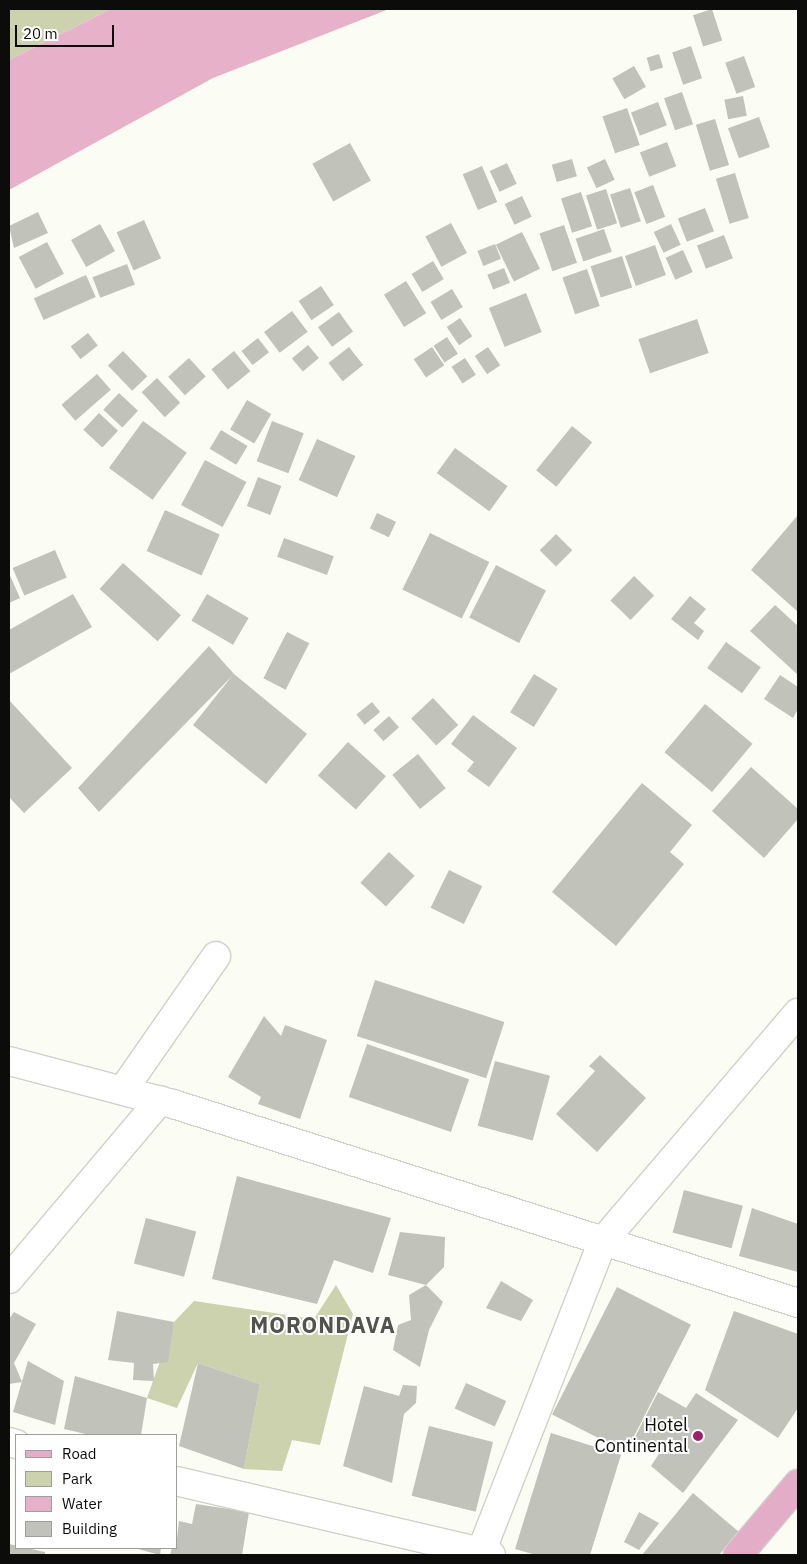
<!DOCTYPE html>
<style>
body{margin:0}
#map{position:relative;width:807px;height:1564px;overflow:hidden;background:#fbfcf4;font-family:"IBM Plex Sans",sans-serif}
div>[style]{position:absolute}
.green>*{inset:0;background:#ccd2ad}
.water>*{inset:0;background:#e7b1c9}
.building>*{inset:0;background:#c1c3ba;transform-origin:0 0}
.roads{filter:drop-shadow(1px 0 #d0d1c9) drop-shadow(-1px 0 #d0d1c9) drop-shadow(0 1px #d0d1c9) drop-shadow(0 -1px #d0d1c9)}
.minor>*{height:28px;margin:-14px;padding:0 14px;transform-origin:14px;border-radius:14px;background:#fff}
.major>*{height:28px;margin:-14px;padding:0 14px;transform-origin:14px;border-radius:14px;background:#e3acc7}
.dots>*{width:14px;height:14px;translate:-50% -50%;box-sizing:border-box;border:2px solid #fff;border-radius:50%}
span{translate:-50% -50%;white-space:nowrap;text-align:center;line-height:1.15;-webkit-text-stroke:4px #fff;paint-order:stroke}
.poi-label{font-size:18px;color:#0c0c0a}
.right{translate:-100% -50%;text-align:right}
.district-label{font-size:22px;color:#52534c;font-weight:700;letter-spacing:1px}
.frame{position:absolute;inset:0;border:10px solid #0c0c0a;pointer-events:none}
.legend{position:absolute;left:15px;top:1434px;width:162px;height:115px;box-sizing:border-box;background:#fff;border:1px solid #9e9e9d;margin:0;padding:6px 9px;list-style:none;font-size:15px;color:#0c0c0a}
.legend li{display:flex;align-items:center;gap:10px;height:25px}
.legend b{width:25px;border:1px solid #9e9e9d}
.scale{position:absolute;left:15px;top:25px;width:99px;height:22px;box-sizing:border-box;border:2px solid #0c0c0a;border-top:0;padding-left:6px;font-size:15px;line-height:18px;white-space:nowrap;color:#0c0c0a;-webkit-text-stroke:4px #fff;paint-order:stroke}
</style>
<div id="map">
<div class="green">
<i style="clip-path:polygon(9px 9px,111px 9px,9px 60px)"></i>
<i style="clip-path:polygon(336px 1285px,353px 1314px,320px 1445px,292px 1440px,282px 1471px,244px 1469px,260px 1384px,198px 1363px,177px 1408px,147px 1398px,174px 1322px,194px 1301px,314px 1319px)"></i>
</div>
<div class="water">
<i style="clip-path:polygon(111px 9px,389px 9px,213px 78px,9px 190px,9px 60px)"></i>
</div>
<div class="building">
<i style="left:712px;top:9px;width:33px;height:20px;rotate:72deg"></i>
<i style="left:691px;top:46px;width:34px;height:20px;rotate:71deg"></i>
<i style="left:659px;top:54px;width:14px;height:13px;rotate:73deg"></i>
<i style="left:744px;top:56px;width:33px;height:20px;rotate:70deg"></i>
<i style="left:634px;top:66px;width:24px;height:25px;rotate:60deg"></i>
<i style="left:682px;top:92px;width:34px;height:19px;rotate:71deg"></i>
<i style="left:743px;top:96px;width:20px;height:19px;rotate:79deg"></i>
<i style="left:658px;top:102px;width:25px;height:29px;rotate:69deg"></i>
<i style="left:627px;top:108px;width:39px;height:26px;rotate:71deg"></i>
<i style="left:759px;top:117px;width:32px;height:33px;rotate:70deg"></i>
<i style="left:715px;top:119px;width:48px;height:20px;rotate:73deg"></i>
<i style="left:667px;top:142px;width:26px;height:29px;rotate:69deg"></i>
<i style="left:350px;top:143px;width:43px;height:43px;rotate:61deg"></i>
<i style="left:572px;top:159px;width:18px;height:21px;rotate:74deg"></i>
<i style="left:605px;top:159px;width:23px;height:20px;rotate:65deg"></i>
<i style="left:507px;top:163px;width:23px;height:19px;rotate:65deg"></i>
<i style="left:482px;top:166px;width:39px;height:21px;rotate:67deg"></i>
<i style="left:735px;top:173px;width:47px;height:20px;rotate:73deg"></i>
<i style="left:653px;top:185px;width:34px;height:20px;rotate:69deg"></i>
<i style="left:630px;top:188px;width:35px;height:21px;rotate:72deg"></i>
<i style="left:606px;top:189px;width:36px;height:21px;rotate:72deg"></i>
<i style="left:581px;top:192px;width:36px;height:21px;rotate:72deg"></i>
<i style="left:522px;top:196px;width:23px;height:19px;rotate:65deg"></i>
<i style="left:705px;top:208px;width:25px;height:29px;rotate:69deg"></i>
<i style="clip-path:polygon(38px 212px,48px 233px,14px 248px,9px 226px)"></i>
<i style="left:144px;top:220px;width:42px;height:30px;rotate:66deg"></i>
<i style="left:451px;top:223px;width:34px;height:29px;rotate:62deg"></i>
<i style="left:100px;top:224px;width:31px;height:33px;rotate:61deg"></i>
<i style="left:671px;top:224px;width:23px;height:19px;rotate:65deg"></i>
<i style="left:564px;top:225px;width:40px;height:26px;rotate:71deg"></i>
<i style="left:604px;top:229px;width:24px;height:30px;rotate:71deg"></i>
<i style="left:522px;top:232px;width:41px;height:29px;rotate:64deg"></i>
<i style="left:724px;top:235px;width:25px;height:29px;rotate:69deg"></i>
<i style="left:47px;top:242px;width:36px;height:32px;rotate:62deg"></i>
<i style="left:495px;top:244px;width:16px;height:19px;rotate:68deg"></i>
<i style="left:655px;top:245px;width:32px;height:32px;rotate:70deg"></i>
<i style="left:683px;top:250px;width:24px;height:19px;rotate:66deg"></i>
<i style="left:622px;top:256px;width:33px;height:33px;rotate:72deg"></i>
<i style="left:433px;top:261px;width:21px;height:25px;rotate:59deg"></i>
<i style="left:127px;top:264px;width:22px;height:37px;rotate:69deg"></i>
<i style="left:504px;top:268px;width:16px;height:18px;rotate:68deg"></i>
<i style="left:587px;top:269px;width:39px;height:26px;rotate:71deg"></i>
<i style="left:86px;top:275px;width:24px;height:57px;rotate:66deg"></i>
<i style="left:406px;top:281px;width:38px;height:26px;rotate:58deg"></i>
<i style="left:321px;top:286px;width:23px;height:27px;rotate:56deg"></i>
<i style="left:452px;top:289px;width:21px;height:25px;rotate:59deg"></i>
<i style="left:526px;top:293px;width:42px;height:40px;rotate:68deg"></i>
<i style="left:292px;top:311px;width:26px;height:35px;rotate:53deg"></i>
<i style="left:339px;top:312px;width:24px;height:26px;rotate:54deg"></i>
<i style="left:460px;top:318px;width:22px;height:16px;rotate:56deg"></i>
<i style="left:697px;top:319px;width:36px;height:62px;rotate:71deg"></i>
<i style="left:88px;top:333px;width:16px;height:22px;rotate:52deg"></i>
<i style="left:447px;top:337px;width:20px;height:16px;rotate:57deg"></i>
<i style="left:258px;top:338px;width:18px;height:21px;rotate:52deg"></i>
<i style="left:308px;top:345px;width:17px;height:21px;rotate:50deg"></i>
<i style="left:349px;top:347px;width:23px;height:26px;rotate:52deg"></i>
<i style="left:432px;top:347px;width:22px;height:22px;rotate:56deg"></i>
<i style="left:488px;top:347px;width:22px;height:16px;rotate:56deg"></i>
<i style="left:123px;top:351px;width:35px;height:21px;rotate:46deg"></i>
<i style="left:234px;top:351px;width:26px;height:29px;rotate:51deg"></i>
<i style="left:189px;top:358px;width:25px;height:28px;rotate:48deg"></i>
<i style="left:465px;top:358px;width:20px;height:16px;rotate:57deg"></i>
<i style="left:97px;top:374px;width:21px;height:47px;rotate:49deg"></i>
<i style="left:157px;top:378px;width:34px;height:21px;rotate:47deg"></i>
<i style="left:119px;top:393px;width:26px;height:23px;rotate:43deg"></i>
<i style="left:247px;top:400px;width:28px;height:34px;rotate:30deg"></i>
<i style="left:99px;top:413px;width:26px;height:23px;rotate:43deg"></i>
<i style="left:143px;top:421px;width:54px;height:58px;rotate:36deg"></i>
<i style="left:272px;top:421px;width:34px;height:43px;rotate:21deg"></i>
<i style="left:572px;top:426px;width:26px;height:57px;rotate:39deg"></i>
<i style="left:221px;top:430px;width:31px;height:22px;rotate:31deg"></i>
<i style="left:317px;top:439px;width:42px;height:45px;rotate:24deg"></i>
<i style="left:455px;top:448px;width:65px;height:31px;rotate:36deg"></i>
<i style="left:205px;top:460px;width:47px;height:51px;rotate:28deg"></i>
<i style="left:258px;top:477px;width:25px;height:31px;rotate:21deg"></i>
<i style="left:165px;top:510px;width:60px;height:45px;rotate:24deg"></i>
<i style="left:377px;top:513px;width:21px;height:17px;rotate:25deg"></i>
<i style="clip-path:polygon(798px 515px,798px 612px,751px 570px)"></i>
<i style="left:430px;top:533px;width:66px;height:63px;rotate:26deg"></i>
<i style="left:556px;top:534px;width:23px;height:23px;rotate:45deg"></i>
<i style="left:284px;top:538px;width:53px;height:20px;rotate:20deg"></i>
<i style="left:55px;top:550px;width:30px;height:46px;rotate:67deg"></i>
<i style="left:123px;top:563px;width:78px;height:35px;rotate:42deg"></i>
<i style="left:496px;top:565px;width:56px;height:59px;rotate:27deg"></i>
<i style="clip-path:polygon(9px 573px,20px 598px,9px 603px)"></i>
<i style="left:634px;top:576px;width:28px;height:34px;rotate:44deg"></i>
<i style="clip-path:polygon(73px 594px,92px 627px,9px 674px,9px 630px)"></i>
<i style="left:207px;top:594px;width:48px;height:31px;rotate:30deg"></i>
<i style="clip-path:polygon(690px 596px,706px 609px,694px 623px,704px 631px,698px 640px,671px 619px)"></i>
<i style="clip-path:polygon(775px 605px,798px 626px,798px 675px,750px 631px)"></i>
<i style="left:287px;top:632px;width:25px;height:52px;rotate:27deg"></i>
<i style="left:726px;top:642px;width:43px;height:32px;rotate:36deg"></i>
<i style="clip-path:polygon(209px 646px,234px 674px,307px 734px,266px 784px,193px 725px,232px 676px,99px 812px,78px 788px)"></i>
<i style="left:534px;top:674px;width:28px;height:45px;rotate:32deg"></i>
<i style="clip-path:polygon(780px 675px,798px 687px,798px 709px,793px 718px,764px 699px)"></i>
<i style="left:433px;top:698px;width:37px;height:30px;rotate:47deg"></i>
<i style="clip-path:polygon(9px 700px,72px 768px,24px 813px,9px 797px)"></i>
<i style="left:372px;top:702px;width:13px;height:20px;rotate:51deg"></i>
<i style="left:705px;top:704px;width:62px;height:63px;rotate:40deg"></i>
<i style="clip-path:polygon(473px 715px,517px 748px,489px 787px,467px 771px,474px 762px,451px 744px)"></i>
<i style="left:389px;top:716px;width:15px;height:21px;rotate:48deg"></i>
<i style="left:348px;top:742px;width:51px;height:45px;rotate:42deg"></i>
<i style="left:418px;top:754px;width:44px;height:33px;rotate:51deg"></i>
<i style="clip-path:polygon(751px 767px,798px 809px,798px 819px,764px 858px,712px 811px)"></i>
<i style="clip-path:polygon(642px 783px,692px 825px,670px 852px,684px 864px,616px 946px,552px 892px)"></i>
<i style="left:389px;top:852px;width:35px;height:42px;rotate:43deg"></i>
<i style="left:449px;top:870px;width:37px;height:42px;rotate:26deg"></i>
<i style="left:375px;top:980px;width:136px;height:59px;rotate:18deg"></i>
<i style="clip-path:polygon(264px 1016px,281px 1036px,285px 1025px,327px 1040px,300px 1119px,258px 1104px,261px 1097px,228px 1077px)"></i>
<i style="left:367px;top:1044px;width:108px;height:56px;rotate:19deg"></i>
<i style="clip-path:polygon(600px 1055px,646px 1098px,597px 1152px,556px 1114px,595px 1071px,589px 1066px)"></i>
<i style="left:495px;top:1061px;width:57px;height:67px;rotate:15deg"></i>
<i style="clip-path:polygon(237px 1176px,391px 1218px,373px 1273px,334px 1260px,317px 1304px,212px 1279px)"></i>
<i style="left:684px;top:1190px;width:61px;height:44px;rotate:15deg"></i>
<i style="clip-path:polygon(752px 1208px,798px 1224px,798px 1272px,739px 1256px)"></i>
<i style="left:146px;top:1218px;width:52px;height:47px;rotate:15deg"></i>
<i style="clip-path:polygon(400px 1232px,445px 1237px,444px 1267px,426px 1285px,388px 1275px)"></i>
<i style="clip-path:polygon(501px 1281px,533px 1300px,521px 1321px,486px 1308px)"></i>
<i style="clip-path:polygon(426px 1285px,443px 1302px,429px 1330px,420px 1367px,393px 1350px,398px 1325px,411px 1320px,409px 1295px)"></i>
<i style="left:617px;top:1287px;width:83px;height:143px;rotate:27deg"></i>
<i style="clip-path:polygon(117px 1311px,174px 1322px,168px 1362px,153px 1364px,154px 1381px,133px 1380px,134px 1363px,108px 1360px)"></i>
<i style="clip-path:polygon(734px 1311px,798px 1334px,798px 1408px,778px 1438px,705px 1390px)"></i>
<i style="clip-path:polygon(14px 1312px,36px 1324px,14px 1363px,22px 1382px,9px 1384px,9px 1319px)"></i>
<i style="clip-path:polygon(28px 1361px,64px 1381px,55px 1425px,13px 1412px)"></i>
<i style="clip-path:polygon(198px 1363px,260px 1384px,244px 1469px,179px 1446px)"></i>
<i style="clip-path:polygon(75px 1376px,147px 1398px,141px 1435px,90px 1435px,64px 1429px)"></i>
<i style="left:466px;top:1383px;width:44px;height:28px;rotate:24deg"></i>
<i style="clip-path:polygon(403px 1385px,417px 1386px,416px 1403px,404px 1414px,392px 1483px,343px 1466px,364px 1386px,399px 1396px)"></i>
<i style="clip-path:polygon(658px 1392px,686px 1408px,696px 1393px,738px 1420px,683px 1493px,651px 1466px,660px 1452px,633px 1441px)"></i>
<i style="left:429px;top:1426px;width:66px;height:72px;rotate:14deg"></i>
<i style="clip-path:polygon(551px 1433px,621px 1455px,590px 1555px,536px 1555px,515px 1549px)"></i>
<i style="clip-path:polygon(693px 1493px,739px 1532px,719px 1555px,642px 1555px)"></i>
<i style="clip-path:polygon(196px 1504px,249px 1512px,242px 1555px,170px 1555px,172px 1548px,176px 1548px,179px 1521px,192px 1524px)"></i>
<i style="clip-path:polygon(639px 1512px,659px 1523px,639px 1550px,624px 1542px)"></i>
<i style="clip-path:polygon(9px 1544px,45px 1552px,45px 1555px,9px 1555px)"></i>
<i style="clip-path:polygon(134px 1548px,161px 1548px,160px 1555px)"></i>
</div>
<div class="roads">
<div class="minor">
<i style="left:9px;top:1061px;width:170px;rotate:14.7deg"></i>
<i style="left:173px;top:1104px;width:656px;rotate:17.66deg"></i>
<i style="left:123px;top:1090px;width:163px;rotate:-55.2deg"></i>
<i style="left:9px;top:1279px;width:234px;rotate:-49.8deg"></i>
<i style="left:9px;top:1442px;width:7px;rotate:16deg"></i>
<i style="left:176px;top:1481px;width:313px;rotate:13.1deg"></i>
<i style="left:481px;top:1552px;width:3px;rotate:108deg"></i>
<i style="left:491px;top:1555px;width:10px;rotate:-163deg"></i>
<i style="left:481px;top:1552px;width:334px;rotate:-68.6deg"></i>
<i style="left:603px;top:1241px;width:300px;rotate:-49.5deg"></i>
</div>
<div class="major">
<i style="left:738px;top:1555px;width:93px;rotate:-49.8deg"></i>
</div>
</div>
<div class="dots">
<i style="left:698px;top:1436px;background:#a31f6c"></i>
</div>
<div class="poi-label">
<span class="right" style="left:688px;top:1436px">Hotel<br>Continental</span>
</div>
<div class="district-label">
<span style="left:323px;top:1325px">MORONDAVA</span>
</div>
<div class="frame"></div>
<ul class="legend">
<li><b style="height:6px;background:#e3acc7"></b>Road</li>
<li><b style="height:14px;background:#ccd2ad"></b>Park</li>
<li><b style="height:14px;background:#e7b1c9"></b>Water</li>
<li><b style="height:14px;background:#c1c3ba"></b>Building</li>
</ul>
<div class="scale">20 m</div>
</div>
